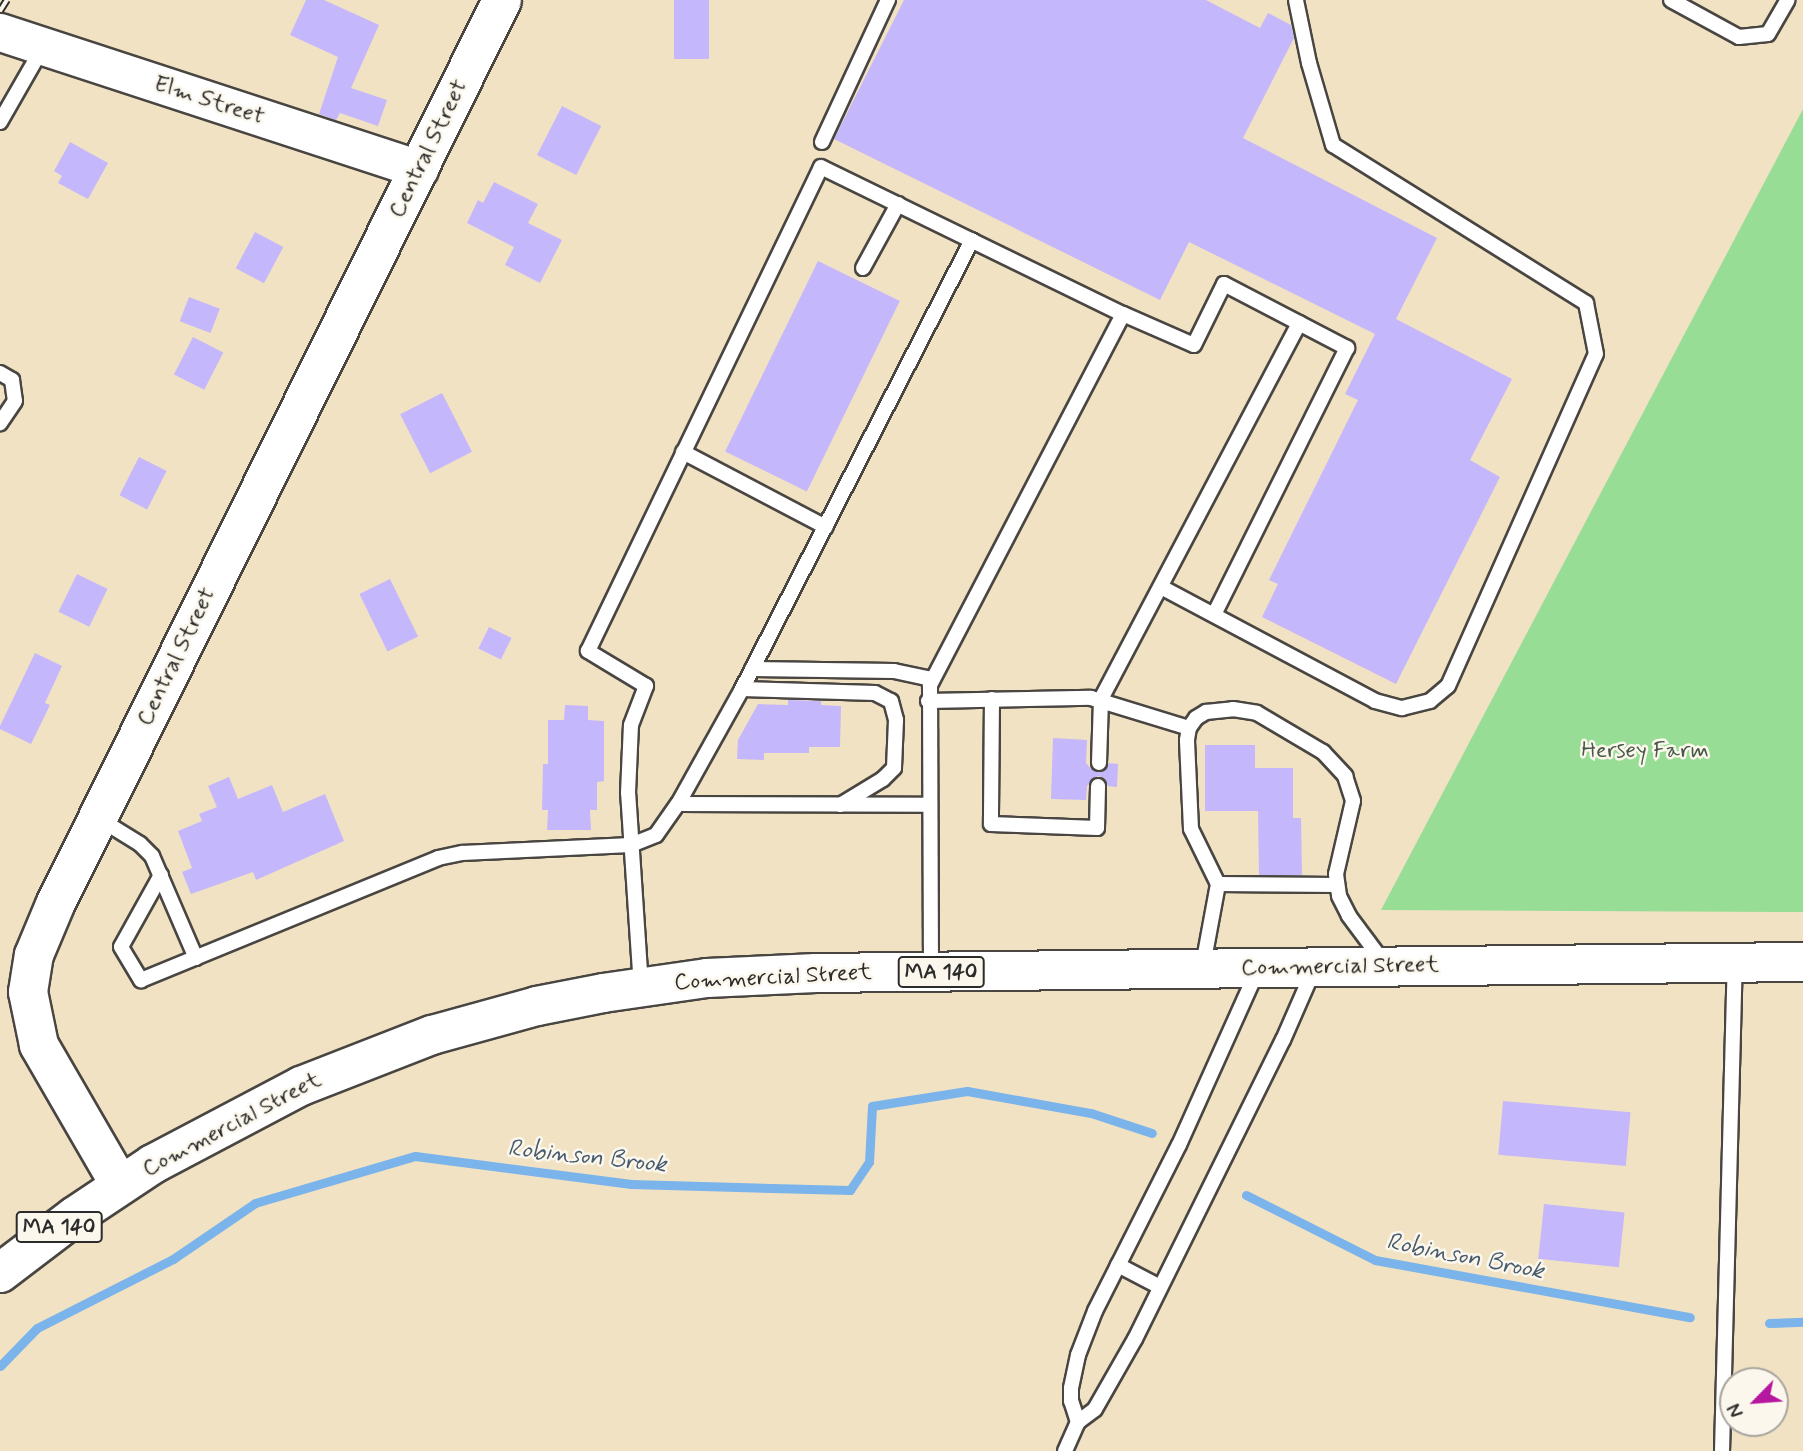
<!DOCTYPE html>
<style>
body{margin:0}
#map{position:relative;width:1803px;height:1451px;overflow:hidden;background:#f1e2c4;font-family:Mynerve,sans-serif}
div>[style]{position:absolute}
.green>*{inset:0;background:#98dd96}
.stream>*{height:9px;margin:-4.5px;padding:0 4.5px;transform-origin:4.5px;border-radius:4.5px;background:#7bb3eb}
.building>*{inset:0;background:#c5b7fb;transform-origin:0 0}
.roads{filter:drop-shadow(2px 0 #494642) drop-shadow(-2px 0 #494642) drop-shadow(0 2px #494642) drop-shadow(0 -2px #494642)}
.service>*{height:14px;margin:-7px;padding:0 7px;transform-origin:7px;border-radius:7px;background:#fff}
.tertiary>*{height:37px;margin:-18.5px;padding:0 18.5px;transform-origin:18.5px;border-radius:18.5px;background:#fff}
.secondary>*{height:38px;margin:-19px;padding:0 19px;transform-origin:19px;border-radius:19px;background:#fff}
.primary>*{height:38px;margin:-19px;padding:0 19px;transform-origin:19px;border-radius:19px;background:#fff}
.rail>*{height:8px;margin-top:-4px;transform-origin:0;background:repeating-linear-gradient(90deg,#fbf7ec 0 16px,#2b2b2b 0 32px);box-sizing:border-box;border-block:2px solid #2b2b2b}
span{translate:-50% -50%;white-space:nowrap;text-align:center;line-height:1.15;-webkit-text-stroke:5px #fbf7ec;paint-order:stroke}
.shield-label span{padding:2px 5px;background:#fbf7ec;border:2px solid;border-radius:5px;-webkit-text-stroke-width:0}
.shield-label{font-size:21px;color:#2b2b2b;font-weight:700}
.street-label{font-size:23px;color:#2b2b2b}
.park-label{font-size:23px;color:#465846}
.water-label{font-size:24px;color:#475b6e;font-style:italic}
.north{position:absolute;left:1719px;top:1367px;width:70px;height:70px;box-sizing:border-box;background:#fbf7ec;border:2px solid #a8a59f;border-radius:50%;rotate:245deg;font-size:19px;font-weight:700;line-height:28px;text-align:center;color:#2b2b2b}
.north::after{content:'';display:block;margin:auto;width:24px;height:32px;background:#b5179e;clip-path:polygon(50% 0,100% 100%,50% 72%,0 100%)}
</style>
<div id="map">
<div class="green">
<i style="clip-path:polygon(1803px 109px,1803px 912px,1381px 910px)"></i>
</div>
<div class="stream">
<i style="left:1246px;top:1195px;width:144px;rotate:26.7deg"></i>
<i style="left:1375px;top:1260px;width:320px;rotate:10.3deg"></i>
<i style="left:1769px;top:1323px;width:34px;rotate:-2deg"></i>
<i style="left:0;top:1366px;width:53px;rotate:-45.8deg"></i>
<i style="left:37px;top:1328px;width:153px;rotate:-26.9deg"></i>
<i style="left:173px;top:1259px;width:99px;rotate:-34.3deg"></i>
<i style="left:255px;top:1203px;width:167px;rotate:-16.4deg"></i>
<i style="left:415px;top:1156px;width:218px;rotate:7.4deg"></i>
<i style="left:631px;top:1184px;width:219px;rotate:1.6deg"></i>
<i style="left:850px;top:1190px;width:34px;rotate:-56deg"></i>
<i style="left:869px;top:1162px;width:56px;rotate:-86.9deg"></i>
<i style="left:872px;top:1106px;width:96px;rotate:-9deg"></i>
<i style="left:967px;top:1091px;width:126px;rotate:10.1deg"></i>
<i style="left:1091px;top:1113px;width:64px;rotate:18.2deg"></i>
</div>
<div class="building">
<i style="clip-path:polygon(306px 0,324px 0,379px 25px,351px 88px,387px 100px,378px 126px,340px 113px,336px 120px,319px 114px,338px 57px,290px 35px)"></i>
<i style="left:674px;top:0;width:35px;height:59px"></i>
<i style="clip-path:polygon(904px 0,1206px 0,1260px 28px,1268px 13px,1291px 25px,1294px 38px,1243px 138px,1437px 238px,1396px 319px,1512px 379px,1470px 460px,1500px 477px,1396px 684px,1262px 617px,1278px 584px,1269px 580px,1358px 400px,1345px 394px,1375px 334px,1189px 242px,1160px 300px,834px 139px)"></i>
<i style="left:562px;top:106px;width:44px;height:55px;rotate:27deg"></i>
<i style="clip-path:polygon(70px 142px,108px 163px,88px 199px,58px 183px,62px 176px,54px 171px)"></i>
<i style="clip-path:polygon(494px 182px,538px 204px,528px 223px,562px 240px,540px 283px,505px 265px,514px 247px,467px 223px,478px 200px,483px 203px)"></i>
<i style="left:255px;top:232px;width:32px;height:41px;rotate:28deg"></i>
<i style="left:818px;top:261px;width:91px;height:212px;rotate:26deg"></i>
<i style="left:189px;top:297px;width:33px;height:26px;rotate:21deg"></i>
<i style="left:193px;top:337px;width:34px;height:42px;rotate:27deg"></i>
<i style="left:442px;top:393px;width:66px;height:47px;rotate:63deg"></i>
<i style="left:139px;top:457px;width:31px;height:43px;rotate:27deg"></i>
<i style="left:77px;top:574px;width:34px;height:42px;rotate:26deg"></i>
<i style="left:390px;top:579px;width:64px;height:34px;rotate:64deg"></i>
<i style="left:489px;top:627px;width:25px;height:24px;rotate:26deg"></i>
<i style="clip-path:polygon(35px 653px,62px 666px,45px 703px,50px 705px,31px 744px,0 729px,0 726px)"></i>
<i style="clip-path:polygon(788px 700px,821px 701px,821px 705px,841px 706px,840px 747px,809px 747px,809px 753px,764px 753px,764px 760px,737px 759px,738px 740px,758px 704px,788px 705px)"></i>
<i style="clip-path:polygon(565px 705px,588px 706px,588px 720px,604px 721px,604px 781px,597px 782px,597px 810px,590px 810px,591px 830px,547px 830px,548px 810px,542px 810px,543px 764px,548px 764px,548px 720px,564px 720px)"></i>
<i style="clip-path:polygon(1053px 738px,1087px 740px,1086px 763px,1093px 771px,1103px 772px,1109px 763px,1118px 764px,1117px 787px,1108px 786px,1104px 778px,1098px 776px,1087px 786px,1086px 800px,1051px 799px)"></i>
<i style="clip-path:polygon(1205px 745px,1255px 745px,1255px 768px,1293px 768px,1293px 818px,1301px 818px,1302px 875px,1259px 875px,1258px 811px,1205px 811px)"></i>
<i style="clip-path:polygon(229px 777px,238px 799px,272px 785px,283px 812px,325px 794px,344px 841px,256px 880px,253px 872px,191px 894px,182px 872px,192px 868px,178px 831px,202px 821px,199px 814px,217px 807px,208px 786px)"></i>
<i style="left:1503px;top:1101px;width:128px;height:54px;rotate:5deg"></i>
<i style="left:1544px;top:1204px;width:81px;height:55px;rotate:6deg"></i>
</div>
<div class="roads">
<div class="service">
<i style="left:1671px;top:0;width:77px;rotate:28.6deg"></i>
<i style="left:1739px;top:37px;width:29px;rotate:-6deg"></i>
<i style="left:1768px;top:34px;width:39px;rotate:-60deg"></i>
<i style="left:0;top:122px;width:86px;rotate:-60.2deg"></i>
<i style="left:822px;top:142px;width:157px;rotate:-65.1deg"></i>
<i style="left:863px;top:268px;width:73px;rotate:-61.3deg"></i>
<i style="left:0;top:373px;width:14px;rotate:30deg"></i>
<i style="left:12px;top:380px;width:21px;rotate:82deg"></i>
<i style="left:15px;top:401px;width:27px;rotate:124deg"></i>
<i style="left:683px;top:452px;width:161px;rotate:27.7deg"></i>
<i style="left:1161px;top:587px;width:242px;rotate:28deg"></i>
<i style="left:1375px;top:701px;width:28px;rotate:15deg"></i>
<i style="left:1402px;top:708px;width:29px;rotate:-14deg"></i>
<i style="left:1430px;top:701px;width:23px;rotate:-40deg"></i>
<i style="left:1448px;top:686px;width:363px;rotate:-66deg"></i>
<i style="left:1596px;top:354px;width:52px;rotate:-101.1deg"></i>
<i style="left:1586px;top:303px;width:298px;rotate:-148deg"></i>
<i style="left:1333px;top:145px;width:85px;rotate:-106.3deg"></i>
<i style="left:1309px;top:63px;width:64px;rotate:-101.7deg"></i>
<i style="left:752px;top:669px;width:142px;rotate:0.8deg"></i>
<i style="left:894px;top:671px;width:39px;rotate:12deg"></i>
<i style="left:742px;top:689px;width:133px;rotate:1.7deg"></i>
<i style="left:875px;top:693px;width:18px;rotate:27deg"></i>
<i style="left:891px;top:701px;width:20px;rotate:75deg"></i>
<i style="left:896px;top:720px;width:48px;rotate:92.4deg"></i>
<i style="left:894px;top:768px;width:16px;rotate:135deg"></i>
<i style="left:883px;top:779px;width:50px;rotate:148.8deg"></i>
<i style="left:992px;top:699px;width:125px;rotate:90.5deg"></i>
<i style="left:991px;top:824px;width:106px;rotate:2.2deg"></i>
<i style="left:1097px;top:828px;width:42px;rotate:-88.6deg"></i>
<i style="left:928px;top:701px;width:163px;rotate:-1.1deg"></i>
<i style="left:1091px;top:698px;width:102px;rotate:17deg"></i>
<i style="left:1099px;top:763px;width:64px;rotate:-88.2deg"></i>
<i style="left:1101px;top:699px;width:425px;rotate:-62.2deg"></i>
<i style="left:678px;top:804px;width:250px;rotate:0.2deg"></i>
<i style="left:98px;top:818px;width:49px;rotate:31.8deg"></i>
<i style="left:140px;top:844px;width:17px;rotate:45deg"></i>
<i style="left:152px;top:856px;width:111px;rotate:66.7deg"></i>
<i style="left:161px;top:875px;width:82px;rotate:119.1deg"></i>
<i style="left:121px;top:947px;width:39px;rotate:59deg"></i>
<i style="left:141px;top:980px;width:321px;rotate:-22.3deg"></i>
<i style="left:438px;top:858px;width:25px;rotate:-12deg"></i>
<i style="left:462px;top:853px;width:169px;rotate:-2.7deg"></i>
<i style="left:631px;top:845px;width:27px;rotate:-22deg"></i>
<i style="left:656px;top:835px;width:38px;rotate:-55deg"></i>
<i style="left:678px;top:804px;width:132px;rotate:-60.9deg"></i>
<i style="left:742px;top:689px;width:504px;rotate:-62.88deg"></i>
<i style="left:1218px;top:884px;width:119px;rotate:0.5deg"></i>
<i style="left:1203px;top:965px;width:82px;rotate:-79.5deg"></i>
<i style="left:1218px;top:884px;width:61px;rotate:-116.1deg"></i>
<i style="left:1191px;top:829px;width:89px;rotate:-92.6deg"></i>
<i style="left:1187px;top:740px;width:12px;rotate:-81deg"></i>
<i style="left:1189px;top:728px;width:12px;rotate:-55deg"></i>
<i style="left:1196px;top:718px;width:12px;rotate:-31deg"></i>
<i style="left:1206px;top:712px;width:27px;rotate:-6deg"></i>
<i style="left:1233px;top:709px;width:24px;rotate:9deg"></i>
<i style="left:1257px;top:713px;width:77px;rotate:30.6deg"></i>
<i style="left:1323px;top:752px;width:33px;rotate:47deg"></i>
<i style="left:1345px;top:776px;width:26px;rotate:72deg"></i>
<i style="left:1353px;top:801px;width:75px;rotate:103.1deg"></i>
<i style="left:1336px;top:874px;width:22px;rotate:82deg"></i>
<i style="left:1339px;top:896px;width:22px;rotate:63deg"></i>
<i style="left:1349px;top:916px;width:59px;rotate:53.3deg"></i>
<i style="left:931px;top:969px;width:284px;rotate:-90.2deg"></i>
<i style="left:930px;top:685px;width:418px;rotate:-62.5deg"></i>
<i style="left:641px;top:987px;width:194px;rotate:-93.8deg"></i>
<i style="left:628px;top:793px;width:68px;rotate:-87.5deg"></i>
<i style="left:631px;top:725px;width:42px;rotate:-69deg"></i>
<i style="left:646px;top:686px;width:68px;rotate:-148.9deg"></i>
<i style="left:588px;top:651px;width:537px;rotate:-64.29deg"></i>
<i style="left:821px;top:167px;width:336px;rotate:26deg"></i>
<i style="left:1123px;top:314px;width:77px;rotate:23.6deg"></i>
<i style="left:1194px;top:345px;width:68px;rotate:-63.8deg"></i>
<i style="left:1224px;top:284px;width:139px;rotate:27.5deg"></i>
<i style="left:1347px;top:348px;width:298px;rotate:116.5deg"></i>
<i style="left:1118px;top:1265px;width:47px;rotate:27.6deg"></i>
<i style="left:1078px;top:1422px;width:22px;rotate:-108deg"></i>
<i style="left:1071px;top:1401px;width:13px;rotate:-90deg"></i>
<i style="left:1071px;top:1388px;width:34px;rotate:-78deg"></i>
<i style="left:1078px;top:1355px;width:47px;rotate:-68.9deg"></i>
<i style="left:1095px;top:1311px;width:186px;rotate:-63.2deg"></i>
<i style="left:1179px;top:1145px;width:193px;rotate:-65.8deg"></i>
<i style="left:1065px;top:1451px;width:32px;rotate:-66deg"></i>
<i style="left:1078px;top:1422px;width:21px;rotate:-37deg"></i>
<i style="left:1095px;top:1409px;width:81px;rotate:-60.3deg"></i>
<i style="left:1135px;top:1339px;width:334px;rotate:-63.7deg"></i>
<i style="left:1283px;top:1040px;width:77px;rotate:-66.4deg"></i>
<i style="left:1722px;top:1451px;width:488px;rotate:-88.5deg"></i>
</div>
<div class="tertiary">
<i style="left:0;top:32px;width:441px;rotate:18.1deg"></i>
</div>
<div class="secondary">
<i style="left:120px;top:1185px;width:162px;rotate:-120.1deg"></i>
<i style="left:39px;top:1045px;width:54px;rotate:-101.7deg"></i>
<i style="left:28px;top:992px;width:37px;rotate:-81deg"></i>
<i style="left:34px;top:955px;width:54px;rotate:-67.2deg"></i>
<i style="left:55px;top:905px;width:1009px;rotate:-63.71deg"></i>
</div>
<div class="primary">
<i style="left:0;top:1273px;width:94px;rotate:-37.2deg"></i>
<i style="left:75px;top:1216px;width:94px;rotate:-33.7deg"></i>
<i style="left:153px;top:1164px;width:167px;rotate:-27.8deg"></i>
<i style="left:301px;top:1086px;width:141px;rotate:-21.3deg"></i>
<i style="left:432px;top:1035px;width:109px;rotate:-15.4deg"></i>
<i style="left:537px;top:1006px;width:67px;rotate:-11.1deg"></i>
<i style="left:603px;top:993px;width:105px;rotate:-8.2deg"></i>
<i style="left:707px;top:978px;width:109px;rotate:-2.6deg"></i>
<i style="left:816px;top:973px;width:987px;rotate:-0.64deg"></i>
</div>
</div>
<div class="rail">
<i style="left:0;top:11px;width:13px;rotate:-58deg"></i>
</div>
<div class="shield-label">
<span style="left:941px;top:972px">MA 140</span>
<span style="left:59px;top:1227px">MA 140</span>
</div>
<div class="street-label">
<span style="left:209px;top:101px;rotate:18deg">Elm Street</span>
<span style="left:429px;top:149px;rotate:-64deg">Central Street</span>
<span style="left:177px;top:657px;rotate:-64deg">Central Street</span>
<span style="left:1340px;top:967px;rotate:-1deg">Commercial Street</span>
<span style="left:773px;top:978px;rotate:-3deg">Commercial Street</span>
<span style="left:232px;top:1125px;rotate:-28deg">Commercial Street</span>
</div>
<div class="park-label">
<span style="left:1645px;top:751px">Hersey Farm</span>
</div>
<div class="water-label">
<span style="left:587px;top:1157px;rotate:6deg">Robinson Brook</span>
<span style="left:1465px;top:1257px;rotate:11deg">Robinson Brook</span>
</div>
<div class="north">N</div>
</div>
